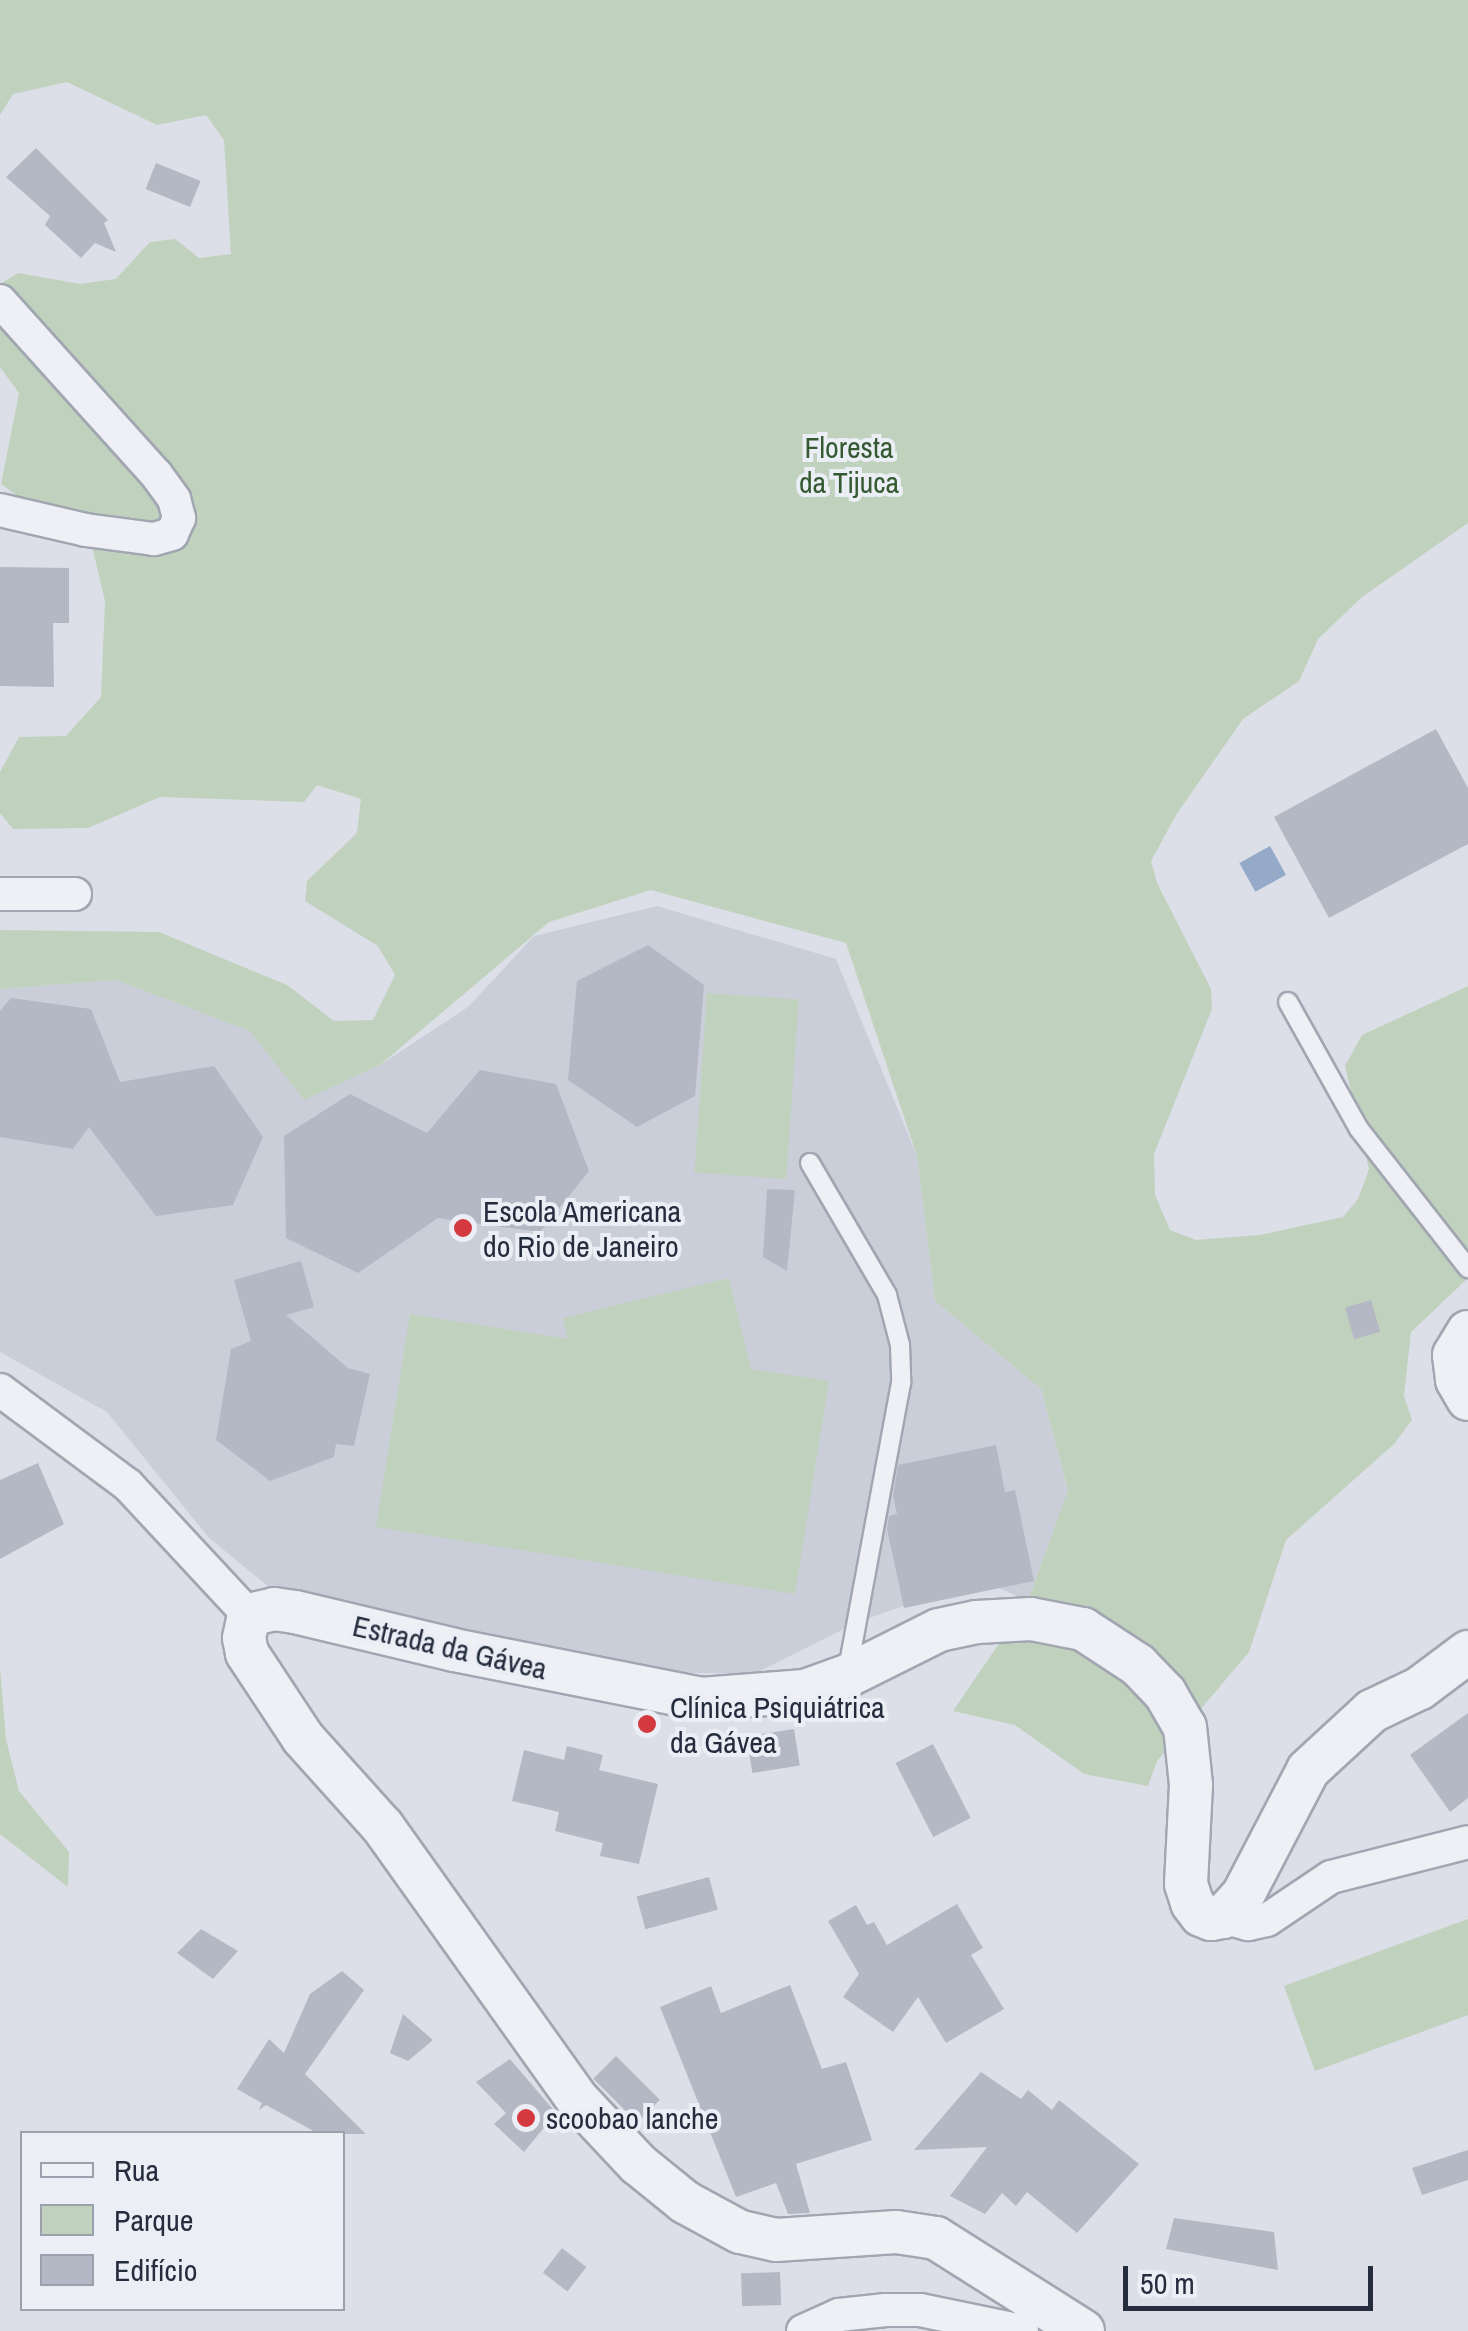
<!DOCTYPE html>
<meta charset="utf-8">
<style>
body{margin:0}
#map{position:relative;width:1468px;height:2331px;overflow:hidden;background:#dcdfe7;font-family:"Archivo Narrow",sans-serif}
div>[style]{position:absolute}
.built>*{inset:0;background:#caced9}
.green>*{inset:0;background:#c0d1bd;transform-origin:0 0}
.water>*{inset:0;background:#95a9c9;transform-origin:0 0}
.building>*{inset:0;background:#b3b8c4;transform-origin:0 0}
.roads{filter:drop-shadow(2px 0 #a1a6b1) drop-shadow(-2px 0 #a1a6b1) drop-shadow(0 2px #a1a6b1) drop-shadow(0 -2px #a1a6b1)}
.service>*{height:18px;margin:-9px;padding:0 9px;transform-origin:9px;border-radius:9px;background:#eff0f5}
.minor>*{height:32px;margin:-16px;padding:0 16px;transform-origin:16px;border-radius:16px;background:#eff0f5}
.tertiary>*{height:42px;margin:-21px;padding:0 21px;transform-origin:21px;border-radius:21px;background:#eff0f5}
.dots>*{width:28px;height:28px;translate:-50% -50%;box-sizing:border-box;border:5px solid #ebeef5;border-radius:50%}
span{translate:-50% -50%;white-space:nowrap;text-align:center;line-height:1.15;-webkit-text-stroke:8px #ebeef5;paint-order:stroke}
.park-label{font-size:30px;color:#355a32}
.poi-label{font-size:30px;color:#252c3e}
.left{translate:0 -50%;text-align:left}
.street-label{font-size:30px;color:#252c3e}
.legend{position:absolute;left:20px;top:2131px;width:325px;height:180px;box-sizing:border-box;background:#ebeef5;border:2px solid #9ca0ac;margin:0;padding:12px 18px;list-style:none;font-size:30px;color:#252c3e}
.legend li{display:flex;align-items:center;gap:20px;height:50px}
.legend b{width:50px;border:2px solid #9ca0ac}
.scale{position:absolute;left:1123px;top:2266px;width:250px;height:45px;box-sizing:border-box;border:5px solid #252c3e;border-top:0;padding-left:12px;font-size:30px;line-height:35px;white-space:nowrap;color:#252c3e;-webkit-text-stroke:8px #ebeef5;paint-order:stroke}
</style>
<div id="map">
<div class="built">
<i style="clip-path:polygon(657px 906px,836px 959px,917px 1156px,935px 1301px,1041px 1389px,1068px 1491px,1028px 1601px,979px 1579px,858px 1622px,754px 1674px,652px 1672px,269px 1587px,209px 1538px,107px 1412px,0 1352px,0 989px,116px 980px,250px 1031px,305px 1099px,380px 1065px,468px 1007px,534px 936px)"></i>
</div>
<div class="green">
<i style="clip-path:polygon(0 0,1468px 0,1468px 523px,1362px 597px,1318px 639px,1299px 681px,1243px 719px,1176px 815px,1151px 861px,1157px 883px,1211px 989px,1212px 1009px,1154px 1154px,1155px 1195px,1170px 1230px,1196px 1240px,1260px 1235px,1343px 1217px,1358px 1199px,1369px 1169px,1345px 1066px,1362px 1035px,1468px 986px,1468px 1278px,1411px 1332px,1404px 1396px,1412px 1420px,1394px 1444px,1286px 1540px,1249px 1652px,1157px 1761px,1148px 1786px,1084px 1774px,1015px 1725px,953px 1711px,1028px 1601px,1068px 1490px,1041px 1389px,935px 1301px,917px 1156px,846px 943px,651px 890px,549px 922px,380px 1065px,304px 1100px,250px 1031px,116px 980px,0 989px,0 930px,159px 932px,287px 985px,334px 1021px,373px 1020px,395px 975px,378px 946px,305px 901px,307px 881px,357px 833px,361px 799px,317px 785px,304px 802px,160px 797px,88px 828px,13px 829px,0 813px,0 772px,19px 737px,66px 736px,101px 697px,105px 601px,93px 550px,1px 484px,19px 393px,0 367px,0 284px,18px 273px,80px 284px,116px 279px,150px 242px,175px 239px,199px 258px,231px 254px,224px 140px,206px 115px,157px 125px,67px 82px,13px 94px,0 115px)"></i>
<i style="left:707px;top:993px;width:92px;height:180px;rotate:4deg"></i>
<i style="clip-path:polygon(729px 1278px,751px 1369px,829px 1381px,795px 1594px,376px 1527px,410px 1314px,568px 1339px,563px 1318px)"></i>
<i style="clip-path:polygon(0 1667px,6px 1739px,19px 1791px,69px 1852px,68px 1887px,0 1834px)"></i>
<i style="clip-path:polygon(1468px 1919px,1468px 2015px,1315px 2071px,1284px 1986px)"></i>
</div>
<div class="water">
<i style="left:1270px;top:846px;width:33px;height:35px;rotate:61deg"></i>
</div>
<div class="building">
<i style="clip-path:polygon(36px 148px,108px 220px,104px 223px,116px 252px,95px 243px,81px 258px,45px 225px,50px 216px,6px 177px)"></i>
<i style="left:156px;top:163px;width:48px;height:28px;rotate:22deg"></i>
<i style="clip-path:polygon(0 567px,69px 568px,69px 623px,53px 623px,54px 687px,0 686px)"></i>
<i style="clip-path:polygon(1436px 729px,1468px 788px,1468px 844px,1329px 918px,1274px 817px)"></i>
<i style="clip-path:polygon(648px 945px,704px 985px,695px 1096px,637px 1127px,568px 1080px,577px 981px)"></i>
<i style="clip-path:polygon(11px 998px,91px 1009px,120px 1082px,214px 1066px,263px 1137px,233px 1205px,156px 1216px,89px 1127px,73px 1149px,0 1137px,0 1011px)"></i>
<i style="clip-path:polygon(480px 1070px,556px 1084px,589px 1171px,540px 1232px,438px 1218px,358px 1273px,286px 1238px,284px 1136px,350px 1094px,427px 1133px)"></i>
<i style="clip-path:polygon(767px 1189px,795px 1190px,787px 1271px,763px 1257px)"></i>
<i style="clip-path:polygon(301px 1261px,314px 1307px,286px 1315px,348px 1368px,370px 1374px,354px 1446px,336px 1444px,334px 1457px,270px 1481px,216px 1440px,231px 1349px,251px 1341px,234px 1280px)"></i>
<i style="left:1371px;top:1300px;width:33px;height:27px;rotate:74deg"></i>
<i style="clip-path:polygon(996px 1445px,1005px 1492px,1015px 1490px,1034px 1581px,904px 1608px,887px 1529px,889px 1516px,897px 1514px,893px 1496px,898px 1465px)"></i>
<i style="clip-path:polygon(38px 1463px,64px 1524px,0 1559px,0 1480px)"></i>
<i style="clip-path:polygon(1468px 1713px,1468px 1798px,1450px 1812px,1410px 1755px)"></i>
<i style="left:794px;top:1729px;width:37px;height:48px;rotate:81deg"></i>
<i style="left:933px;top:1744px;width:83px;height:42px;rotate:63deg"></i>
<i style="clip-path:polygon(567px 1746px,603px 1755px,599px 1770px,658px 1784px,639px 1864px,600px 1856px,603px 1843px,555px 1831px,559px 1812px,512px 1801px,524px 1750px,564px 1760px)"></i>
<i style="left:709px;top:1877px;width:34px;height:75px;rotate:75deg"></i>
<i style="clip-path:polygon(957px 1904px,983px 1948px,971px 1955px,1004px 2009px,946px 2043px,918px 1997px,893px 2032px,843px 1997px,859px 1974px,828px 1921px,856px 1905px,867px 1925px,874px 1922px,887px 1945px)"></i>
<i style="clip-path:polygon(201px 1929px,238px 1951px,213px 1979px,177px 1953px)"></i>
<i style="clip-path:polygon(342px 1971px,364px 1990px,305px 2074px,366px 2134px,319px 2134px,266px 2105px,259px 2110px,262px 2103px,237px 2089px,269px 2039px,284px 2053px,310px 1994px)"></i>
<i style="clip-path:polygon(790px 1985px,822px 2069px,846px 2062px,872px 2140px,796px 2164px,810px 2213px,788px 2214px,776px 2183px,736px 2197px,660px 2007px,711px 1986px,721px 2013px)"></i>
<i style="clip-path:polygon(403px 2014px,433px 2040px,408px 2061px,390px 2053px)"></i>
<i style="left:616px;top:2056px;width:62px;height:32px;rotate:45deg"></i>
<i style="clip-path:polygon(510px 2059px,556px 2113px,524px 2152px,494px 2124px,506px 2113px,476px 2082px)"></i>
<i style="clip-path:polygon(981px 2072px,1021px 2099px,1028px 2090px,1052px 2110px,1059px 2100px,1139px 2164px,1077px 2233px,1027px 2192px,1016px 2206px,1002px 2193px,985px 2214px,950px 2196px,987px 2147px,914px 2150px)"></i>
<i style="clip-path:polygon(1468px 2150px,1468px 2180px,1422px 2195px,1412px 2168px)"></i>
<i style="clip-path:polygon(1174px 2218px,1274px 2232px,1278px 2270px,1166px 2249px)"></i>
<i style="left:562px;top:2248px;width:31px;height:31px;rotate:38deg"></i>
<i style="left:780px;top:2272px;width:33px;height:39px;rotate:88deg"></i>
</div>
<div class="roads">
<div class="service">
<i style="left:1288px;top:1002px;width:145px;rotate:60.8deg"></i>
<i style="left:1359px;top:1129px;width:177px;rotate:51.9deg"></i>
<i style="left:810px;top:1163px;width:153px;rotate:59.7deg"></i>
<i style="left:887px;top:1295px;width:52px;rotate:75.4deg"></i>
<i style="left:900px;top:1345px;width:38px;rotate:88deg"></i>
<i style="left:901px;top:1383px;width:292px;rotate:100.5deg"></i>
</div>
<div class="minor">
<i style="left:0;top:301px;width:233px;rotate:48deg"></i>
<i style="left:156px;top:474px;width:31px;rotate:54deg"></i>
<i style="left:174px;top:499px;width:20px;rotate:75deg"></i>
<i style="left:179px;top:518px;width:17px;rotate:114deg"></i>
<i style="left:172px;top:534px;width:19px;rotate:164deg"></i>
<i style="left:154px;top:539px;width:69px;rotate:-172.5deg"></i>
<i style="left:86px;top:530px;width:88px;rotate:-166.9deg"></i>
<i style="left:0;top:894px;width:75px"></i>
<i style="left:0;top:1390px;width:159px;rotate:36.6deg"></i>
<i style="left:128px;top:1485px;width:178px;rotate:47.1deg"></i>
<i style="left:1223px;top:1917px;width:26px;rotate:16deg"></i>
<i style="left:1248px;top:1924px;width:19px;rotate:-12deg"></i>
<i style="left:1267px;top:1920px;width:77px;rotate:-33.9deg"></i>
<i style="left:1331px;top:1877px;width:141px;rotate:-14.3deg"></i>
<i style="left:803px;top:2331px;width:39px;rotate:-24deg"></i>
<i style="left:839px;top:2315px;width:47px;rotate:-6.1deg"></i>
<i style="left:886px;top:2310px;width:34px"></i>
<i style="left:920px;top:2310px;width:104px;rotate:11.6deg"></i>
</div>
<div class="tertiary">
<i style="left:1468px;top:1332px;width:27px;rotate:121deg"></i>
<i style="left:1454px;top:1355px;width:25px;rotate:83deg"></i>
<i style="left:1457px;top:1380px;width:22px;rotate:60deg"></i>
<i style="left:1083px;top:2331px;width:174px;rotate:-147.7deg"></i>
<i style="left:936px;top:2238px;width:40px;rotate:-171.5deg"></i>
<i style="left:896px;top:2232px;width:120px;rotate:176.2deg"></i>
<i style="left:776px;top:2240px;width:37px;rotate:-167deg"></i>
<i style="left:740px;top:2232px;width:63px;rotate:-151.4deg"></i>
<i style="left:685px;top:2202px;width:60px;rotate:-141deg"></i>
<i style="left:638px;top:2164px;width:89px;rotate:-133.2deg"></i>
<i style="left:577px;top:2099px;width:334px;rotate:-125.5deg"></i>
<i style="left:383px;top:1827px;width:120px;rotate:-132deg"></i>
<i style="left:303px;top:1738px;width:102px;rotate:-123.4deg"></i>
<i style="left:247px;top:1653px;width:15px;rotate:-101deg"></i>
<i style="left:244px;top:1638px;width:24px;rotate:-78deg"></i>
<i style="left:249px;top:1615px;width:26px;rotate:-13deg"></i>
<i style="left:274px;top:1609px;width:21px;rotate:8deg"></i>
<i style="left:295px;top:1612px;width:163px;rotate:13.4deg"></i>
<i style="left:454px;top:1650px;width:252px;rotate:11.2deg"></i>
<i style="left:701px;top:1699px;width:104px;rotate:-4.4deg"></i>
<i style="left:805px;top:1691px;width:45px;rotate:-19.7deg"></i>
<i style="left:847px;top:1676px;width:103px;rotate:-26.6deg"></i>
<i style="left:939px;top:1630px;width:39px;rotate:-12deg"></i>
<i style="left:977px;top:1622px;width:54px;rotate:-3.2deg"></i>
<i style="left:1031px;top:1619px;width:53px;rotate:10.9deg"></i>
<i style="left:1083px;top:1629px;width:66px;rotate:33.2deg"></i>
<i style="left:1138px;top:1665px;width:39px;rotate:46deg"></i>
<i style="left:1165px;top:1693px;width:39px;rotate:60deg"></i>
<i style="left:1185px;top:1727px;width:58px;rotate:84.1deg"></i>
<i style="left:1191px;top:1785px;width:99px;rotate:92.9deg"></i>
<i style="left:1186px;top:1884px;width:20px;rotate:72deg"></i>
<i style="left:1192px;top:1903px;width:15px;rotate:53deg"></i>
<i style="left:1201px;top:1915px;width:11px;rotate:22deg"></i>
<i style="left:1211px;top:1919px;width:12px;rotate:-9deg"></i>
<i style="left:1223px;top:1917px;width:30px;rotate:-48deg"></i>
<i style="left:1243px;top:1895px;width:141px;rotate:-62.5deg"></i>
<i style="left:1308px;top:1770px;width:87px;rotate:-42.7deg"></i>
<i style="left:1372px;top:1711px;width:53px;rotate:-25.6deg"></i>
<i style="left:1420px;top:1688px;width:60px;rotate:-36.9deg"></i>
</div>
</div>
<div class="dots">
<i style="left:463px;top:1228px;background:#d43940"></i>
<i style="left:647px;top:1724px;background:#d43940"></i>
<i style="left:526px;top:2118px;background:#d43940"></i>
</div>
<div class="park-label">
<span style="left:849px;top:464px">Floresta<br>da Tijuca</span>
</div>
<div class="poi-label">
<span class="left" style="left:483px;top:1228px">Escola Americana<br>do Rio de Janeiro</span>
<span class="left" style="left:670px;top:1724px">Clínica Psiquiátrica<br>da Gávea</span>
<span class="left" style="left:546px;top:2118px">scoobao lanche</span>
</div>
<div class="street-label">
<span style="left:450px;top:1647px;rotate:13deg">Estrada da Gávea</span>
</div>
<ul class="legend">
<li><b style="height:12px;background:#eff0f5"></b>Rua</li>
<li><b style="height:28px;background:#c0d1bd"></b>Parque</li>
<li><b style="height:28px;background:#b3b8c4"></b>Edifício</li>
</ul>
<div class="scale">50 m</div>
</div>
